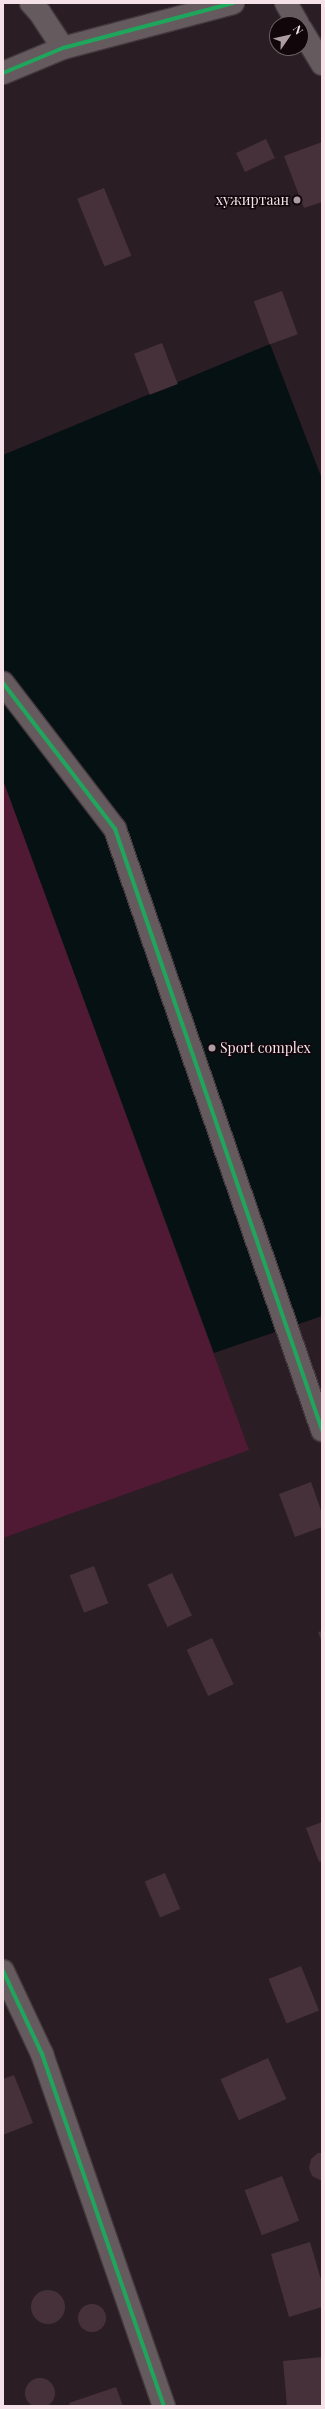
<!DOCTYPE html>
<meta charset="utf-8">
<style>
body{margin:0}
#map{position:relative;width:325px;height:2409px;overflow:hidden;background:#2a1d23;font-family:"Playfair Display",serif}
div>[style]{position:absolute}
.green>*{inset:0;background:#501934}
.water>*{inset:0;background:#061114}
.building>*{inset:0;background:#46313b;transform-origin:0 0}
.round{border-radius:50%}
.roads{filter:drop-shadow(1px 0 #43383d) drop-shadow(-1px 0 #43383d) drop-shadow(0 1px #43383d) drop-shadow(0 -1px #43383d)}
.minor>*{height:22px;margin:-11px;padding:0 11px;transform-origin:11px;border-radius:11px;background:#655a5e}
.cycleway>*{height:4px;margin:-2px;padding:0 2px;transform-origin:2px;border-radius:2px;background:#20a55d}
.dots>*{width:11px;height:11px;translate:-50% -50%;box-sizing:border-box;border:2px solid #11070b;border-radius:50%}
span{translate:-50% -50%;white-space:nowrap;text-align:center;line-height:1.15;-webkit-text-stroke:3px #11070b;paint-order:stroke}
.poi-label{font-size:14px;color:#f4e2e8}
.right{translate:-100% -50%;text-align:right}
.left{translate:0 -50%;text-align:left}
.frame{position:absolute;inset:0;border:4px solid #f4e2e8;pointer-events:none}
.north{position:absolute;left:269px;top:16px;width:40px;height:40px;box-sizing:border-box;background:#11070b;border:1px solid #6c5f63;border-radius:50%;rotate:56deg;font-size:11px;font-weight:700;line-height:16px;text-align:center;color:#f4e2e8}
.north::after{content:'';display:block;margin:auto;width:14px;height:18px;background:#ad9da3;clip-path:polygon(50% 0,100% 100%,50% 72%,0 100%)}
</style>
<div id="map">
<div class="green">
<i style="clip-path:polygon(3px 779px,249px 1450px,3px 1538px)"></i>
</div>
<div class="water">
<i style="clip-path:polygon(270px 344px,322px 479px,322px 1316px,214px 1353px,3px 780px,3px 455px)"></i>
</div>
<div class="building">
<i style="left:266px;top:139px;width:21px;height:33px;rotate:65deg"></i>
<i style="clip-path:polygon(322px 142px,322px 202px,304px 208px,284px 156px)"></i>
<i style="left:104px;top:188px;width:73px;height:29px;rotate:68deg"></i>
<i style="left:282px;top:291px;width:46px;height:30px;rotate:70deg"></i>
<i style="left:162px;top:343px;width:44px;height:30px;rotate:69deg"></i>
<i style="clip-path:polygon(311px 1482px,322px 1513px,322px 1527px,295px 1537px,279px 1494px)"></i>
<i style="left:94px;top:1566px;width:40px;height:26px;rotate:69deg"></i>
<i style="left:172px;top:1573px;width:47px;height:27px;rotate:65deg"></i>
<i style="clip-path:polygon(322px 1631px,322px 1643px,318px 1632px)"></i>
<i style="left:212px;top:1638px;width:51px;height:28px;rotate:65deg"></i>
<i style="clip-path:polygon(322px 1822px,322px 1861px,319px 1862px,306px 1828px)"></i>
<i style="left:165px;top:1873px;width:39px;height:22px;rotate:67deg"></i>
<i style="left:301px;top:1966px;width:48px;height:35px;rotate:68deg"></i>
<i style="left:268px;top:2058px;width:45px;height:52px;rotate:66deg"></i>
<i style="clip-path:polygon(14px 2075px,33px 2123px,3px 2135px,3px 2079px)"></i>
<i style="clip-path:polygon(318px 2153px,322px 2153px,322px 2181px,312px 2176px,309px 2168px,311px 2159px)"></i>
<i style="left:282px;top:2176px;width:48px;height:40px;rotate:69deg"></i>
<i style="clip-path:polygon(310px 2242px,322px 2283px,322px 2307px,289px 2317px,271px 2254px)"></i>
<i class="round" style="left:31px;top:2290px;width:34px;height:34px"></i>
<i class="round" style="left:78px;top:2304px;width:28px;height:28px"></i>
<i style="clip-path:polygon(322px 2357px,322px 2406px,287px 2406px,283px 2361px)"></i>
<i class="round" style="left:25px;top:2378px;width:30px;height:30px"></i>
<i style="clip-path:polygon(116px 2387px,123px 2406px,70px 2406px,69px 2403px)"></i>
</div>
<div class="roads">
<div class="minor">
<i style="left:31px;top:3px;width:13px;rotate:48deg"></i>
<i style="left:40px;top:13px;width:42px;rotate:56.7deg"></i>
<i style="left:286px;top:3px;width:24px;rotate:60deg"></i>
<i style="left:301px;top:29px;width:41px;rotate:59deg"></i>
<i style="left:3px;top:73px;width:65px;rotate:-22.6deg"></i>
<i style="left:63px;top:48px;width:176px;rotate:-14.8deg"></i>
<i style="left:3px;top:683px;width:184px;rotate:52.5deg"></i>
<i style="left:115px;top:829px;width:636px;rotate:70.99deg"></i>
<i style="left:3px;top:1971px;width:92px;rotate:64.8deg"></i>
<i style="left:42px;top:2054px;width:373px;rotate:70.9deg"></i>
</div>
</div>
<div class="cycleway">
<i style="left:3px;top:73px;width:65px;rotate:-22.6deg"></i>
<i style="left:63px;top:48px;width:176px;rotate:-14.8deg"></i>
<i style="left:3px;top:683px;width:184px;rotate:52.5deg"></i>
<i style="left:115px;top:829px;width:636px;rotate:70.99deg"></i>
<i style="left:3px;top:1971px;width:92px;rotate:64.8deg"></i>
<i style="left:42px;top:2054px;width:373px;rotate:70.9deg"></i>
</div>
<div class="dots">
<i style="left:297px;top:200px;background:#ad9da3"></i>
<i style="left:212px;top:1048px;background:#ad9da3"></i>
</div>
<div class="poi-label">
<span class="right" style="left:289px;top:200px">хужиртаан</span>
<span class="left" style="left:220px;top:1048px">Sport complex</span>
</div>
<div class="frame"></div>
<div class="north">N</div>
</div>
